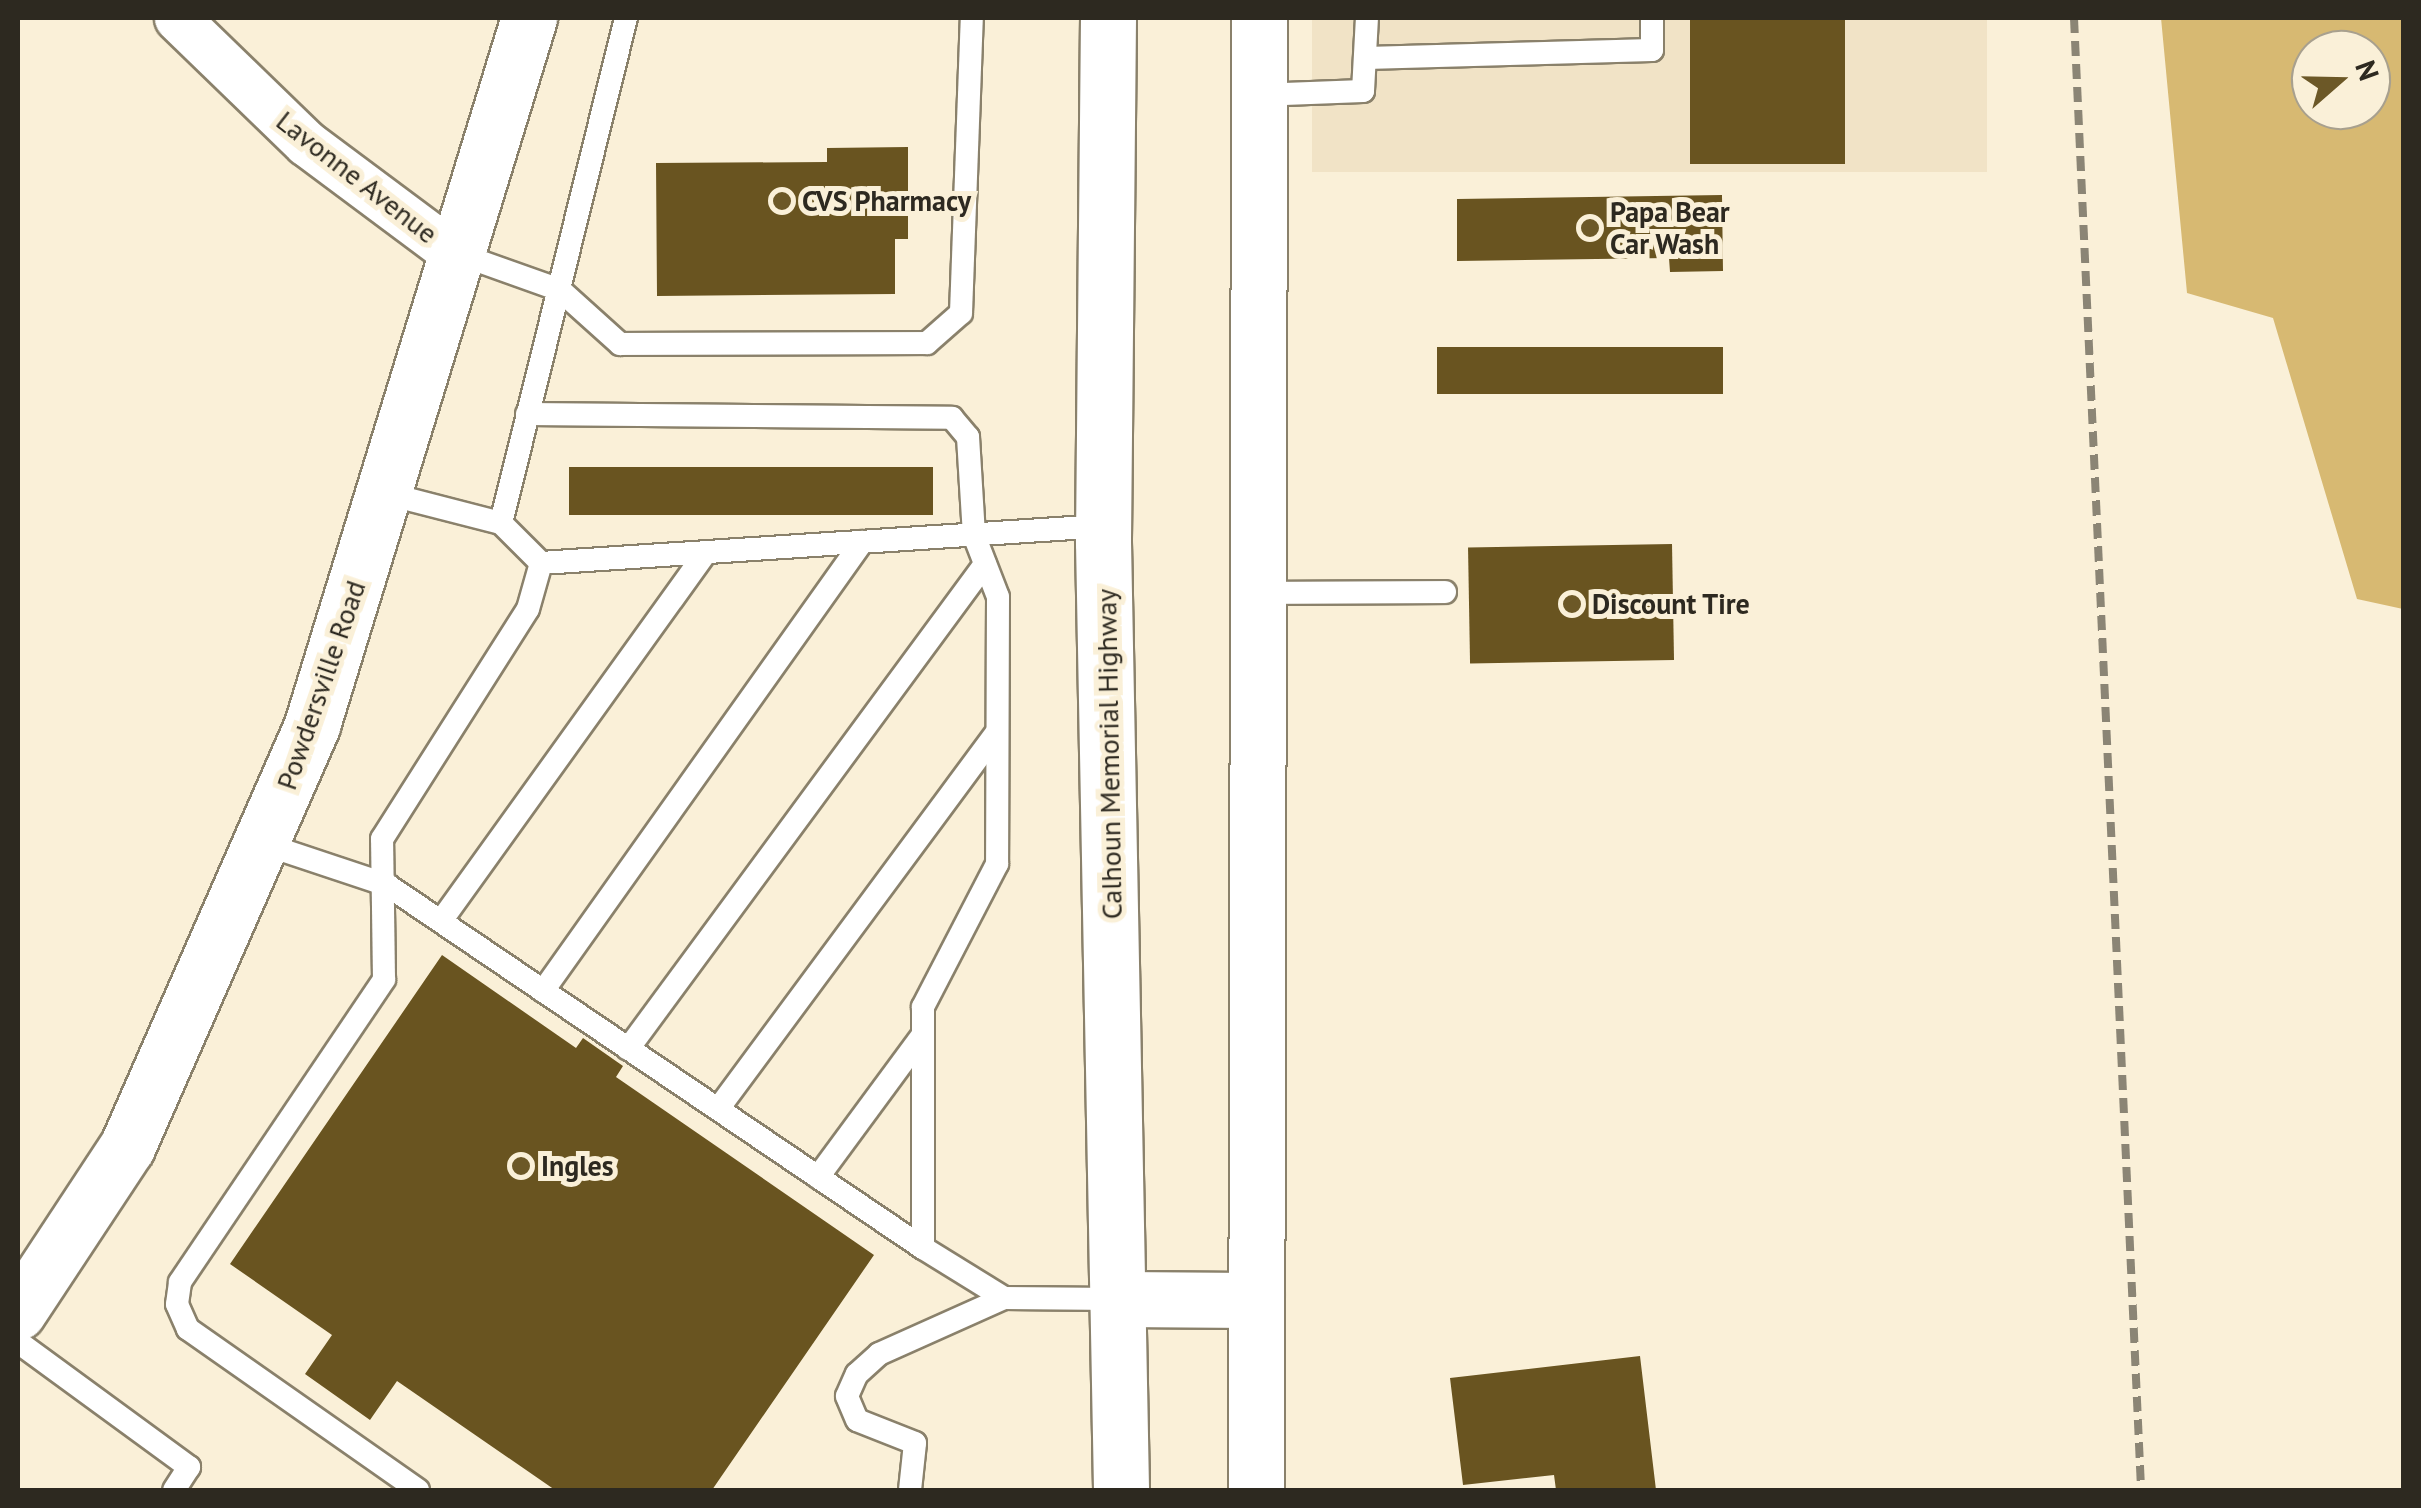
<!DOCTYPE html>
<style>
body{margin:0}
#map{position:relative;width:2421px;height:1508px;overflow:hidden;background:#faf0d8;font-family:"PT Sans",sans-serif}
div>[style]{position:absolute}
.built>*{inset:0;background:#f1e3c6;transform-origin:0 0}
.green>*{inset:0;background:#d7b972}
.building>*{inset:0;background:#695420;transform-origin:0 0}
.roads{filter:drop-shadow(2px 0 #8a816b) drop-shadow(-2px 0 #8a816b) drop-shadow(0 2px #8a816b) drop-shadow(0 -2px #8a816b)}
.service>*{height:22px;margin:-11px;padding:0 11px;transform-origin:11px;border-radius:11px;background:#fff}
.minor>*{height:45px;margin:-22.5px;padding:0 22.5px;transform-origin:22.5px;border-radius:22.5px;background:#fff}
.tertiary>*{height:55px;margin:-27.5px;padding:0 27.5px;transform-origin:27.5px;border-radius:27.5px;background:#fff}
.trunk>*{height:55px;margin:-27.5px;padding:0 27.5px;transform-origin:27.5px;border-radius:27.5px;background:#fff}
.rail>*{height:8px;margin-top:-4px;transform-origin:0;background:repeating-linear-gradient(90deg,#8b8575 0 15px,transparent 0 23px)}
.dots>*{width:28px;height:28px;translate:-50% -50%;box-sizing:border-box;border:5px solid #faf0d8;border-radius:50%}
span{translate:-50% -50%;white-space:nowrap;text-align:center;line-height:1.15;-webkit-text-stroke:10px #faf0d8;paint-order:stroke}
.street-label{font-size:28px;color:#2d2920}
.poi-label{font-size:28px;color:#2d2920;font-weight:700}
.left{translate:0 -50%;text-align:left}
.frame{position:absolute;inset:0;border:20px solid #2d2920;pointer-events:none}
.north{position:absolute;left:2291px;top:30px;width:100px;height:100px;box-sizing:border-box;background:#faf0d8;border:2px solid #a8a08e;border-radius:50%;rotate:70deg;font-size:28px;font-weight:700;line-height:40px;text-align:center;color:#2d2920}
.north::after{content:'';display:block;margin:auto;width:35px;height:45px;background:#6c5827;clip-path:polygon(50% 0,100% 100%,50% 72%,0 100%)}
</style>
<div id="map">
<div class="built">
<i style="left:1312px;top:18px;width:675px;height:154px"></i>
</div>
<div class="green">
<i style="clip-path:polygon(evenodd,2161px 18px,2403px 18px,2403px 609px,2357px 599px,2273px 318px,2187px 293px,2161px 18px,2311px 50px,2371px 50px,2371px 110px,2311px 110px,2311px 50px)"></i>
</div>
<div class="building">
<i style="left:1690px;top:18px;width:155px;height:146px"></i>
<i style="clip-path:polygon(908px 147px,908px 239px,895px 239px,895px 294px,657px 296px,656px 163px,827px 162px,827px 148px)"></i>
<i style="clip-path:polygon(1722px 195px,1723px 271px,1670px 272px,1669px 258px,1457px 261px,1457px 199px)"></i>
<i style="left:1723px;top:347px;width:47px;height:286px;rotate:90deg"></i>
<i style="left:933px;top:467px;width:48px;height:364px;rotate:90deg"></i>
<i style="left:1672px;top:544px;width:116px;height:204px;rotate:89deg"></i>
<i style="clip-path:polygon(442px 955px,576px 1048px,583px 1038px,623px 1066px,616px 1077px,874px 1255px,712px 1490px,555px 1490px,397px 1381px,370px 1420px,305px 1374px,332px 1335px,230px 1264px)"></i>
<i style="clip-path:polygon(1640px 1356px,1656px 1490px,1556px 1490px,1554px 1475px,1463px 1485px,1450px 1378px)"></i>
</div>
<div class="roads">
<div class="service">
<i style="left:1366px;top:58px;width:286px;rotate:-1.6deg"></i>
<i style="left:1652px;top:50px;width:32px;rotate:-90deg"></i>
<i style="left:1258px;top:95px;width:105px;rotate:-2.2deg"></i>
<i style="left:1363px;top:91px;width:73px;rotate:-86.9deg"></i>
<i style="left:456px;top:253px;width:110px;rotate:19.6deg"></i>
<i style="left:560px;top:290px;width:81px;rotate:42deg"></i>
<i style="left:620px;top:344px;width:307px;rotate:-0.2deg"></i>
<i style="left:927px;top:343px;width:45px;rotate:-41.4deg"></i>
<i style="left:961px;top:313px;width:295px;rotate:-87.9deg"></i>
<i style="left:527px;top:414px;width:425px;rotate:0.5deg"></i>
<i style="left:952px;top:418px;width:25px;rotate:50deg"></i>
<i style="left:968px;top:437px;width:98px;rotate:86.5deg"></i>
<i style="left:974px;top:535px;width:66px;rotate:68.8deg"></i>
<i style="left:998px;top:597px;width:267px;rotate:90.2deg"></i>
<i style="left:997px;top:864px;width:161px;rotate:117.4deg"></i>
<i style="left:923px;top:1007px;width:241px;rotate:90deg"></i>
<i style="left:923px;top:1248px;width:95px;rotate:31.7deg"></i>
<i style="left:384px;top:493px;width:121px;rotate:14.4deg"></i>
<i style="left:541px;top:563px;width:563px;rotate:-3.77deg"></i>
<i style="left:1256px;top:593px;width:189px;rotate:-0.3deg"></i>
<i style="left:264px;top:844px;width:130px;rotate:18.4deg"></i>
<i style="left:387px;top:885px;width:647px;rotate:34.11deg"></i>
<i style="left:441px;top:921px;width:454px;rotate:-54.3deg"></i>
<i style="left:543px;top:991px;width:551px;rotate:-54.61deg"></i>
<i style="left:628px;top:1049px;width:602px;rotate:-53.64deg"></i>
<i style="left:718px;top:1109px;width:469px;rotate:-53.5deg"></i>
<i style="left:818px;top:1177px;width:175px;rotate:-53.6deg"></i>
<i style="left:18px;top:1342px;width:212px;rotate:36.2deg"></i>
<i style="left:189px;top:1467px;width:27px;rotate:123deg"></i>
<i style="left:418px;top:1490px;width:281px;rotate:-145deg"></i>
<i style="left:188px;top:1329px;width:27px;rotate:-114deg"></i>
<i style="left:177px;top:1304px;width:22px;rotate:-82deg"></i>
<i style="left:180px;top:1282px;width:365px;rotate:-56deg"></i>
<i style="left:384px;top:979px;width:140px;rotate:-90.8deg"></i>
<i style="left:382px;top:839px;width:272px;rotate:-57.6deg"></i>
<i style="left:528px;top:609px;width:48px;rotate:-74.2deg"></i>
<i style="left:541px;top:563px;width:57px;rotate:-135deg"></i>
<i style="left:501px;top:523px;width:520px;rotate:-76.1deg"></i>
<i style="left:910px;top:1490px;width:47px;rotate:-83.9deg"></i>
<i style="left:915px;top:1443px;width:62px;rotate:-158.4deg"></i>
<i style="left:857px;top:1420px;width:26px;rotate:-113deg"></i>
<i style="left:847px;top:1396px;width:24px;rotate:-66deg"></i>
<i style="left:857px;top:1374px;width:30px;rotate:-42deg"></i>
<i style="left:879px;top:1354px;width:137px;rotate:-24.1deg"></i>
<i style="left:1004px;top:1298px;width:112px;rotate:0.5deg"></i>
</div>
<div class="minor">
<i style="left:177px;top:18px;width:180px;rotate:44.1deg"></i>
<i style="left:306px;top:143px;width:182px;rotate:36.7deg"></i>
</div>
<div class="tertiary">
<i style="left:18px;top:1312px;width:198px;rotate:-56.6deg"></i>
<i style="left:127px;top:1147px;width:461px;rotate:-66.3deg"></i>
<i style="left:312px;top:725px;width:740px;rotate:-72.94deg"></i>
</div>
<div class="trunk">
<i style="left:1108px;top:18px;width:524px;rotate:90.55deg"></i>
<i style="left:1103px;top:542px;width:948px;rotate:88.91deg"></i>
<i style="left:1116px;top:1299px;width:140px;rotate:0.4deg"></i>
<i style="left:1256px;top:1490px;width:1472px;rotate:-89.88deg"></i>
</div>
</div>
<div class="rail">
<i style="left:2074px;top:18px;width:1474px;rotate:87.39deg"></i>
</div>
<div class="dots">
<i style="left:782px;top:201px;background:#6c5827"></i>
<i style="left:1590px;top:228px;background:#6c5827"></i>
<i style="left:1572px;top:604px;background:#6c5827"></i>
<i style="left:521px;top:1166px;background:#6c5827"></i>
</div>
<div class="street-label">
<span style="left:357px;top:177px;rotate:38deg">Lavonne Avenue</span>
<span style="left:321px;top:685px;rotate:-71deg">Powdersville Road</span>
<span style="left:1109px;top:754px;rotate:-91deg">Calhoun Memorial Highway</span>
</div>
<div class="poi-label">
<span class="left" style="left:802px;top:201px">CVS Pharmacy</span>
<span class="left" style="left:1610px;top:228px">Papa Bear<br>Car Wash</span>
<span class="left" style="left:1592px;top:604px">Discount Tire</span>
<span class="left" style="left:541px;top:1166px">Ingles</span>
</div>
<div class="frame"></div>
<div class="north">N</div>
</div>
